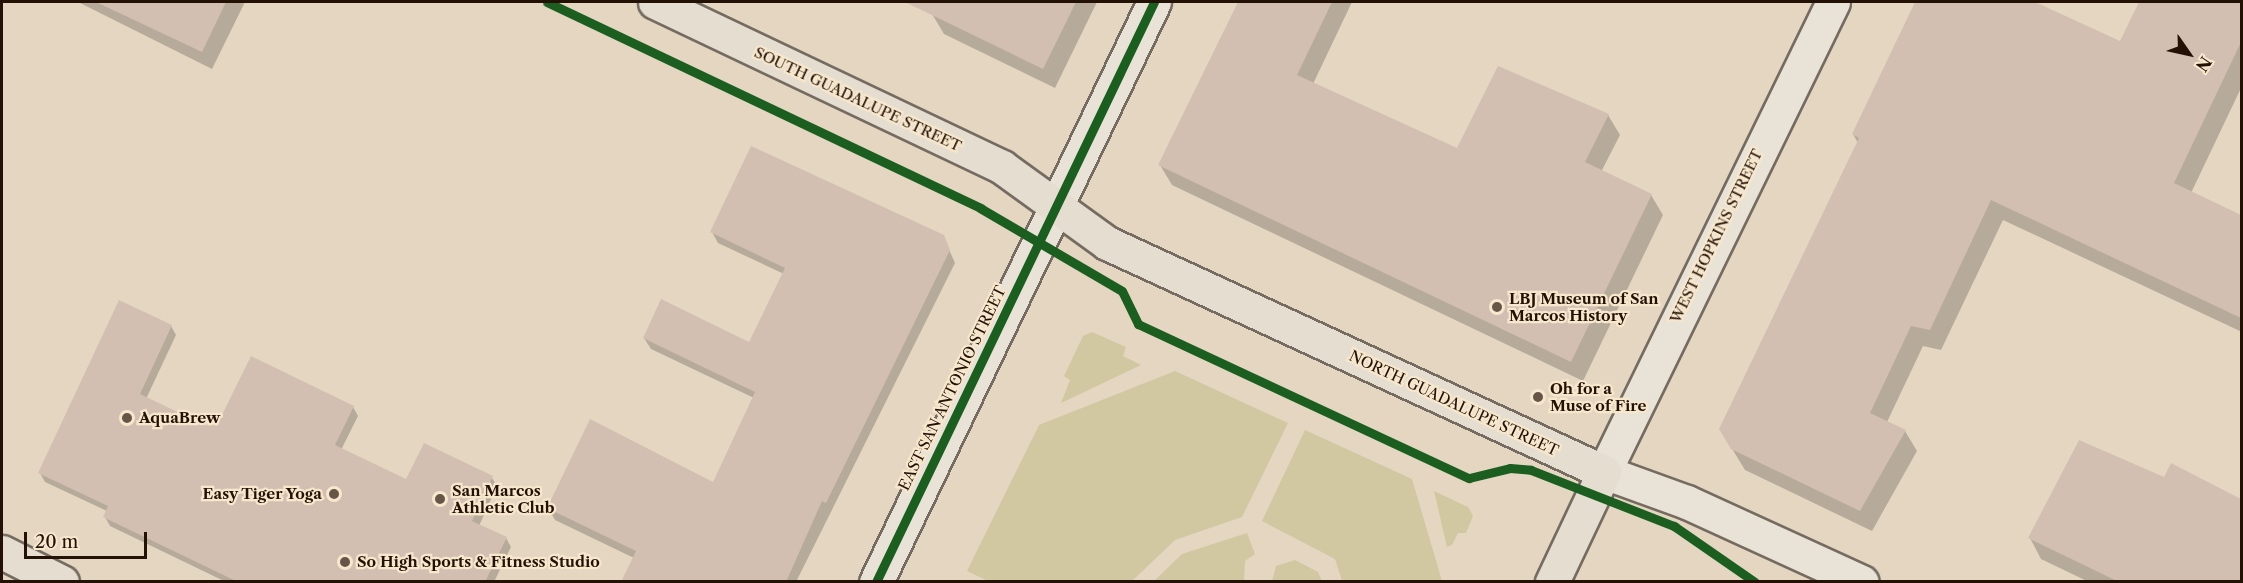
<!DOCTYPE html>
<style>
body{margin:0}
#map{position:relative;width:2243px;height:583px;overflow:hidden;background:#e4d6c1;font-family:"Libre Caslon Text",serif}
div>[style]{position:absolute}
.green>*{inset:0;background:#d1c8a1}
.shadow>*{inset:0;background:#0003}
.building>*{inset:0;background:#d2bfb2}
.roads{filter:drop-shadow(2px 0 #756b60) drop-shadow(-2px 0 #756b60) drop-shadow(0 2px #756b60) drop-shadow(0 -2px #756b60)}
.secondary>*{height:33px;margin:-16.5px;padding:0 16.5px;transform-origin:16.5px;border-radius:16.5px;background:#e8e2d7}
.primary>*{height:33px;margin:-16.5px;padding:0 16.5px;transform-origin:16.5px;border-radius:16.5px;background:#e4ddd0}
.cycleway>*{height:9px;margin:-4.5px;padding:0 4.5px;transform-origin:4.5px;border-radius:4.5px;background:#1b5e20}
.dots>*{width:16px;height:16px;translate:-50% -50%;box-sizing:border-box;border:3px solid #f7e7cd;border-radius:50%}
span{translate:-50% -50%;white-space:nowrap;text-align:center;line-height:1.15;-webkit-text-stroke:4.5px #f7e7cd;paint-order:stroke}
.street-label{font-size:15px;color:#241106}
.poi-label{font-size:15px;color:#241106;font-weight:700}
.left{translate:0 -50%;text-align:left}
.right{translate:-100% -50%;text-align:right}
.frame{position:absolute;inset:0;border:3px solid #241106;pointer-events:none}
.north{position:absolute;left:2159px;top:24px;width:60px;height:60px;-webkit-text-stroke:4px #f7e7cd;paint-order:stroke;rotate:124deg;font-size:16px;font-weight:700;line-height:24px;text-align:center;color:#241106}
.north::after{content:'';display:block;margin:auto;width:21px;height:27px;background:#241106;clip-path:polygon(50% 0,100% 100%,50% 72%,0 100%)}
.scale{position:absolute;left:24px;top:532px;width:123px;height:27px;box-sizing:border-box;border:3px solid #241106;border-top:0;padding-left:8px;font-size:18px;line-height:21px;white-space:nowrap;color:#241106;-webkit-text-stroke:4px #f7e7cd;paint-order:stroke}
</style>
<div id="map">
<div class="green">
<i style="clip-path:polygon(1092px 332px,1126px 347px,1123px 356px,1141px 365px,1061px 403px,1070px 380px,1064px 376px,1083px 336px)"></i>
<i style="clip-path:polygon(1175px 371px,1288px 423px,1242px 517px,1175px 540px,1132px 581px,988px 581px,967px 571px,1039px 425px)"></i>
<i style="clip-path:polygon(1305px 430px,1412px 479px,1442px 581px,1342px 581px,1335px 559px,1262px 521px)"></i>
<i style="clip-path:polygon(1434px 491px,1468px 507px,1473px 516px,1466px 533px,1458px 533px,1452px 545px,1447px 547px)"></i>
<i style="clip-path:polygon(1247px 533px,1255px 554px,1245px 561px,1244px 581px,1154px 581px,1182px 554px)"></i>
<i style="clip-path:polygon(1295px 560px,1318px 572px,1322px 581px,1272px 581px,1276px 566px)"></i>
</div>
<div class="shadow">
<i style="clip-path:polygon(78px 2px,245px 2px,212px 69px)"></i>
<i style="clip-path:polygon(938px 2px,1097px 2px,1055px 88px,944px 34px,932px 14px)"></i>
<i style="clip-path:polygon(1240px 2px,1352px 2px,1313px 84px,1457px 150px,1608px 115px,1620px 135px,1601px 172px,1651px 195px,1663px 215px,1583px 381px,1172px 185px,1160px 165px)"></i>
<i style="clip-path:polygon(1916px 2px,2031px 2px,2121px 43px,2140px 2px,2242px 2px,2242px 86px,2191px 193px,2242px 217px,2242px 332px,2003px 220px,1941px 350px,1923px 346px,1887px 422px,1905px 431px,1917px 451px,1872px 531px,1745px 470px,1720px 429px,1858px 143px,1853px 134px)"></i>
<i style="clip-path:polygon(712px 232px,943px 236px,955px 263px,796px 582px,622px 582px,634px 558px,555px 520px,548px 508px,714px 484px,754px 398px,651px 349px,644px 338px,750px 344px,784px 274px,718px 243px)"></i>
<i style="clip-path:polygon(171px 326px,176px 335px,146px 399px,208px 428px,353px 407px,358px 416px,341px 450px,407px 481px,492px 478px,497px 486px,479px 526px,506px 538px,511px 547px,494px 582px,226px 582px,110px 526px,105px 517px,107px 511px,45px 482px,40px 473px)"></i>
<i style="clip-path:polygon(2172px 465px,2242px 501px,2242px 582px,2089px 582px,2041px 559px,2030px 538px,2165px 479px)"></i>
</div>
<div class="building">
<i style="clip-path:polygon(96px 2px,226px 2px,202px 52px)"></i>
<i style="clip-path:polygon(905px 2px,1076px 2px,1043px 69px)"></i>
<i style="clip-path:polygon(1238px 2px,1332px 2px,1297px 75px,1457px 148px,1498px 66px,1609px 114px,1585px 162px,1652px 194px,1571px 362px,1158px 165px)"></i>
<i style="clip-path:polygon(1915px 2px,2035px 2px,2120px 41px,2139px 2px,2241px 2px,2241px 42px,2174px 183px,2241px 215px,2241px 318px,1991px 200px,1930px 330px,1911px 326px,1870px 413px,1906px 430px,1860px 511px,1731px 449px,1719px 429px,1859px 138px,1852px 134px)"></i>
<i style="clip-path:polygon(751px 146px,944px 235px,950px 250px,826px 503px,822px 501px,786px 582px,621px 582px,636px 551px,547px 508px,590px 419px,713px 482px,755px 392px,643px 338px,661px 299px,749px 342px,785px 268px,710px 232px)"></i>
<i style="clip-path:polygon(119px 300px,172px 325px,140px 394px,207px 426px,210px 419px,218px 423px,251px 356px,354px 406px,335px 445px,406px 479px,424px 443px,493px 476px,472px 521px,507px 537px,485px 582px,238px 582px,103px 517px,108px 506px,38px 473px)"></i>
<i style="clip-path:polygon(2079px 440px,2164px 477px,2171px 463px,2241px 499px,2241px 582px,2119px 582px,2028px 538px)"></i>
</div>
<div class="roads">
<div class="secondary">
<i style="left:1833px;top:2px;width:523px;rotate:115.98deg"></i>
<i style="left:1604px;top:472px;width:88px;rotate:19.9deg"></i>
<i style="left:1687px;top:502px;width:192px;rotate:24.6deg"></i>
<i style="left:876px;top:582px;width:643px;rotate:-64.39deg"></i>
</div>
<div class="primary">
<i style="left:655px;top:2px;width:384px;rotate:25.4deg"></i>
<i style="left:1002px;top:167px;width:130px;rotate:35.9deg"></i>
<i style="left:1107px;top:243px;width:547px;rotate:24.74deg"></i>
<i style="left:1604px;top:472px;width:122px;rotate:115.3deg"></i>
<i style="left:2px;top:552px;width:67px;rotate:26.6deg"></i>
</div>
</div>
<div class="cycleway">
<i style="left:547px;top:2px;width:480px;rotate:25.4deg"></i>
<i style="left:980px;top:208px;width:164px;rotate:30.3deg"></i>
<i style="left:1122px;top:291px;width:37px;rotate:64deg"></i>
<i style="left:1138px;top:324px;width:365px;rotate:25deg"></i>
<i style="left:1469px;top:478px;width:42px;rotate:-13.7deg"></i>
<i style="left:1510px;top:468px;width:21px;rotate:5deg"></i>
<i style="left:1531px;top:470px;width:154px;rotate:21.4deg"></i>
<i style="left:1674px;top:526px;width:98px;rotate:34.7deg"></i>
<i style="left:876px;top:582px;width:643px;rotate:-64.39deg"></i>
</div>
<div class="dots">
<i style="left:1497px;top:307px;background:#675647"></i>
<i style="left:1538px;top:397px;background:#675647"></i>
<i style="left:127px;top:418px;background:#675647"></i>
<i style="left:334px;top:494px;background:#675647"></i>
<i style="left:440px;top:499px;background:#675647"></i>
<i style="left:345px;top:562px;background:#675647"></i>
</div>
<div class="street-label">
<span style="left:858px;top:99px;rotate:25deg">SOUTH GUADALUPE STREET</span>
<span style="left:1716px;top:236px;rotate:-64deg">WEST HOPKINS STREET</span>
<span style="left:952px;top:388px;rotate:-64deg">EAST SAN ANTONIO STREET</span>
<span style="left:1454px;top:403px;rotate:25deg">NORTH GUADALUPE STREET</span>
</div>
<div class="poi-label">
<span class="left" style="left:1509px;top:307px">LBJ Museum of San<br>Marcos History</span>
<span class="left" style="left:1550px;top:397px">Oh for a<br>Muse of Fire</span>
<span class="left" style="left:139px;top:418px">AquaBrew</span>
<span class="left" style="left:452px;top:499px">San Marcos<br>Athletic Club</span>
<span class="right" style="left:322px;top:494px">Easy Tiger Yoga</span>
<span class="left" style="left:357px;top:562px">So High Sports &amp; Fitness Studio</span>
</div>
<div class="frame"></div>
<div class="north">N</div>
<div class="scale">20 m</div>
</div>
